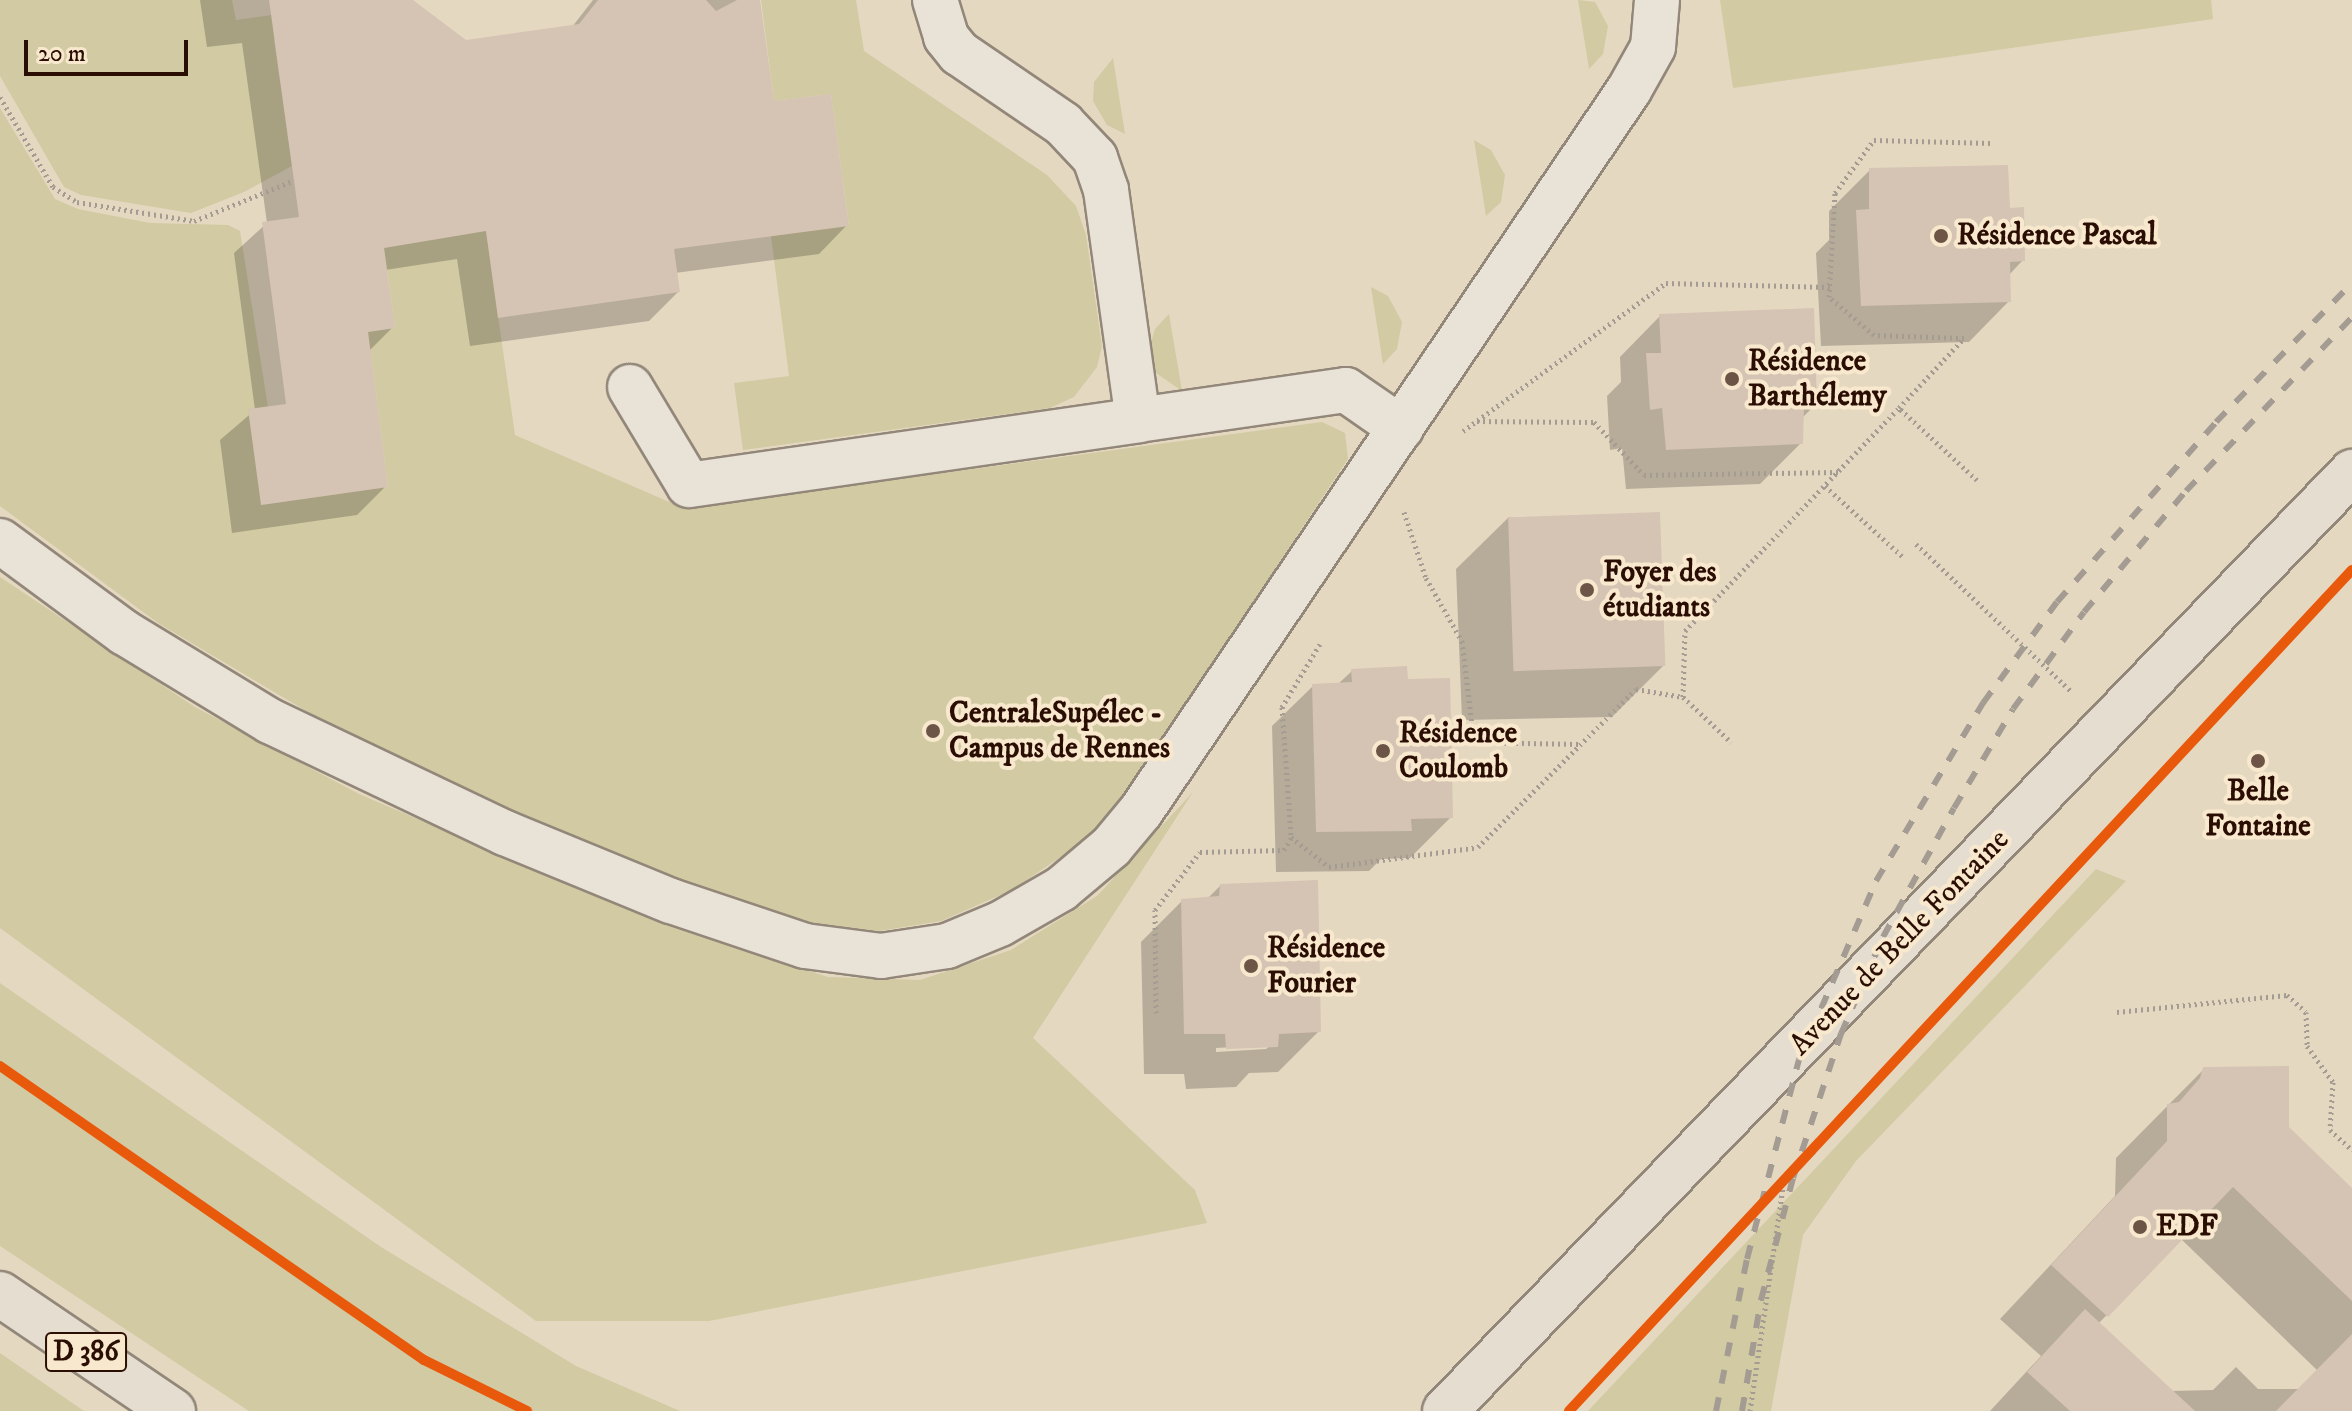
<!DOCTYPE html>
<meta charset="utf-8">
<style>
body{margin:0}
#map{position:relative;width:2352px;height:1411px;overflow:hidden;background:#e5d8c1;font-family:"IM FELL DW Pica",serif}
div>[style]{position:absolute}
.green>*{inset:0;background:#d1caa2}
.shadow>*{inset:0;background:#0003}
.building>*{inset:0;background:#d5c3b3;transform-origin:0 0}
.path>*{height:5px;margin-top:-2.5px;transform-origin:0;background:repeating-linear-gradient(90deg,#a49c92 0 2px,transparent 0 6px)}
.roads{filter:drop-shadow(2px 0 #928779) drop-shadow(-2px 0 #928779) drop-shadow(0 2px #928779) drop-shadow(0 -2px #928779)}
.minor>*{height:44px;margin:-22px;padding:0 22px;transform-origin:22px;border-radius:22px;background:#e9e2d7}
.major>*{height:44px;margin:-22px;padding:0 22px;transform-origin:22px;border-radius:22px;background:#e5ddd0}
.rail>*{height:6px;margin-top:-3px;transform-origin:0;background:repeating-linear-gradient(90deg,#a49c92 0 14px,transparent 0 28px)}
.cycleway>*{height:10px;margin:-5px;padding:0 5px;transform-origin:5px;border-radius:5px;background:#e8590c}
.dots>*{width:22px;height:22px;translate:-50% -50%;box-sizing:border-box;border:4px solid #f8e8cd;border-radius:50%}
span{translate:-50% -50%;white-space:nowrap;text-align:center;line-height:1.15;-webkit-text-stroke:8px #f8e8cd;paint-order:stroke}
.shield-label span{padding:2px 6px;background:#f8e8cd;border:2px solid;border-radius:6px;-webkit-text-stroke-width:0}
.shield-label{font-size:28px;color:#2b0e03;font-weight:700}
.poi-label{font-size:30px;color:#2b0e03;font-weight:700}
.left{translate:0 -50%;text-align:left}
.street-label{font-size:30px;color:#2b0e03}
.scale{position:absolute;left:24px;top:40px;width:164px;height:36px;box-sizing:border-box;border:4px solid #2b0e03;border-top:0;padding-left:10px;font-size:24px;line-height:28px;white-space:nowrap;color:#2b0e03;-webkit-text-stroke:6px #f8e8cd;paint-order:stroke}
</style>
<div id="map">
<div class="green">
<i style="clip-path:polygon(0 0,232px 0,236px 20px,292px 12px,274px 40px,292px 166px,244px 192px,191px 213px,81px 195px,64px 187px,0 76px)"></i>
<i style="clip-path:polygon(761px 0,856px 0,864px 51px,1047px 175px,1076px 206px,1086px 235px,1102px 346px,1097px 367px,1074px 397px,1050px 408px,743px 450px,734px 383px,789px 376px,771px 236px,849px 225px,831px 94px,774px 101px)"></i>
<i style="clip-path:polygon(1578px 0,1595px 2px,1608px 26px,1603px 54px,1589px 69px)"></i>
<i style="clip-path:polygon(1720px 0,2211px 0,2213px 19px,1733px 88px)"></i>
<i style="clip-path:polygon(1113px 58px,1125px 134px,1107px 125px,1093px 101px,1094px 82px)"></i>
<i style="clip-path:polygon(0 108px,55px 199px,78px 209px,150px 223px,228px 225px,240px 231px,268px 407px,261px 505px,388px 487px,368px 332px,395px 328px,379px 210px,486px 231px,515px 435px,683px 508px,1322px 422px,1345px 433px,1348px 459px,1126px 793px,1084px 841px,1012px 890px,941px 921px,879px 931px,806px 922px,678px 879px,520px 814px,323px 721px,158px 623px,0 506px)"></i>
<i style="clip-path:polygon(1474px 140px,1491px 150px,1505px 175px,1501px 202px,1486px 216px)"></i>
<i style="clip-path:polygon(1371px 287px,1388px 296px,1402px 322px,1397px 349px,1383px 364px)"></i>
<i style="clip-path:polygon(1169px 314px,1182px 391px,1156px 373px,1149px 349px,1155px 329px)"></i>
<i style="clip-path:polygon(0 577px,195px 707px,359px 794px,666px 925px,828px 977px,920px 980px,1011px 950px,1097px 896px,1193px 792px,1033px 1038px,1195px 1190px,1207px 1223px,709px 1321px,536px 1321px,0 928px)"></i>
<i style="clip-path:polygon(2096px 869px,2126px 881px,1856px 1161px,1803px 1235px,1771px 1411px,1588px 1411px)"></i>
<i style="clip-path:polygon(0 983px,381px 1247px,576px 1366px,680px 1411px,249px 1411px,0 1246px)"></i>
<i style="clip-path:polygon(0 1353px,84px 1411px,0 1411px)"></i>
</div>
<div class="shadow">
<i style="clip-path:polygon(200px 0,410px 0,465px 42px,572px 27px,593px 0,759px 0,773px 103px,847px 225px,819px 254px,675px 273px,678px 292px,649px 321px,470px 346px,457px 259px,385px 270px,393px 327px,368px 352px,386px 486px,357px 515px,232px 533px,220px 440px,255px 410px,234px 253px,267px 223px,242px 43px,207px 47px)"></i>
<i style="clip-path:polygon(1870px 170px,2009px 210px,2023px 260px,2009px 275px,2009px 301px,1969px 342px,1821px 346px,1816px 253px,1829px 240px,1829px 211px)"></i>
<i style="clip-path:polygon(1660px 316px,1815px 405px,1802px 418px,1801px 443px,1760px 484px,1626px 489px,1622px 448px,1610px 450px,1607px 396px,1621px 382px,1620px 357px)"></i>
<i style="clip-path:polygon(1509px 517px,1664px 665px,1612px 717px,1462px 720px,1456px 569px)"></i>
<i style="clip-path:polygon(1352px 671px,1451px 817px,1410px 858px,1381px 859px,1369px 871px,1276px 872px,1272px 726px,1313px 686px,1338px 684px)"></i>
<i style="clip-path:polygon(evenodd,1220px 886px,1319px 1031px,1278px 1072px,1249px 1073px,1236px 1087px,1186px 1089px,1184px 1074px,1144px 1074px,1141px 942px,1182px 901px,1207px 899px,1220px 886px,1271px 1045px,1266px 1049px,1216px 1052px,1216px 1048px,1271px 1045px)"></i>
<i style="clip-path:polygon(evenodd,2204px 1069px,2287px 1128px,2352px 1191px,2352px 1411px,1990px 1411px,2041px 1356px,2000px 1319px,2115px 1196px,2116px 1158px,2204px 1069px,2181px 1239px,2318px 1371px,2301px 1389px,2258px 1389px,2236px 1367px,2213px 1390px,2171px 1391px,2098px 1324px,2181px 1239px)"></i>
</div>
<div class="building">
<i style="clip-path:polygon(269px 0,413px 0,466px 40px,579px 24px,598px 0,706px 0,716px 11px,737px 0,760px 0,774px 101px,831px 94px,849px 226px,674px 249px,680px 292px,498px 318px,486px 231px,384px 248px,395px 328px,368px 332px,388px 487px,261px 505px,248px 409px,286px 404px,262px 222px,299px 217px)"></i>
<i style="clip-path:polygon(2008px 165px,2010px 208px,2024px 207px,2025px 261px,2010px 262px,2011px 302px,1861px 306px,1856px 210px,1869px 209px,1869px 168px)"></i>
<i style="clip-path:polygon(1814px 308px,1817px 405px,1804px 405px,1803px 444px,1666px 450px,1662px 408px,1650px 410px,1646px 353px,1661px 353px,1659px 314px)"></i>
<i style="left:1660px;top:512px;width:154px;height:152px;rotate:88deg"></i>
<i style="clip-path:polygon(1407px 666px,1408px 679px,1450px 678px,1453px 818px,1411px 819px,1412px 831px,1316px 832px,1312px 684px,1352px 682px,1351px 669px)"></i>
<i style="clip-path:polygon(1318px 880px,1321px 1032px,1279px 1034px,1278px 1047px,1226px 1049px,1225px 1034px,1184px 1034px,1181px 899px,1219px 896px,1220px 884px)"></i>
<i style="clip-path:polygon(2289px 1066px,2289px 1127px,2352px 1188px,2352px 1301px,2233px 1187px,2108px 1317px,2051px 1265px,2167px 1141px,2167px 1104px,2179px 1102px,2200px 1078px,2203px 1067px)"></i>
<i style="clip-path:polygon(2085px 1309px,2195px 1411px,2070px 1411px,2027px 1372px)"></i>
<i style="clip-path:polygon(2352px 1334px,2352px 1411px,2276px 1411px)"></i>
</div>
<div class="path">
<i style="left:0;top:97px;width:104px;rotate:59.5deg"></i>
<i style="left:53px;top:187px;width:28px;rotate:32deg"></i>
<i style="left:77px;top:202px;width:119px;rotate:9.2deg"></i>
<i style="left:194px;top:221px;width:104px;rotate:-22.1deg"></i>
<i style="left:1477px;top:421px;width:117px;rotate:0.5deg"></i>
<i style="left:1594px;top:422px;width:73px;rotate:46.7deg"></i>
<i style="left:1644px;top:475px;width:194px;rotate:-0.9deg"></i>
<i style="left:1463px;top:431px;width:251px;rotate:-36.1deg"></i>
<i style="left:1666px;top:283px;width:164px;rotate:1.4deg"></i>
<i style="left:1977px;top:480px;width:106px;rotate:-137.3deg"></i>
<i style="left:1899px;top:408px;width:96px;rotate:-47.1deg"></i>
<i style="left:1964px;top:338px;width:90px;rotate:-178.1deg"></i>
<i style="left:1874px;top:335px;width:59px;rotate:-139.8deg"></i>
<i style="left:1829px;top:297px;width:104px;rotate:-86.7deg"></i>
<i style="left:1835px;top:193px;width:66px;rotate:-53.7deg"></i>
<i style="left:1874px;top:140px;width:117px;rotate:1.5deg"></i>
<i style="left:1825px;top:486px;width:107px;rotate:42.3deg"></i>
<i style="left:1404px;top:512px;width:70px;rotate:71.6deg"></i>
<i style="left:1426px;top:578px;width:73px;rotate:60.3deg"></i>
<i style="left:1462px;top:641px;width:102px;rotate:83.2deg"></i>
<i style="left:1474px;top:742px;width:106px;rotate:1.1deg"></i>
<i style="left:1916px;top:544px;width:215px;rotate:43.5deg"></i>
<i style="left:1320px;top:644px;width:74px;rotate:121.1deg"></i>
<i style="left:1282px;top:707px;width:130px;rotate:86deg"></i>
<i style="left:1291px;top:837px;width:48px;rotate:38.3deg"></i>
<i style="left:1329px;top:867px;width:150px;rotate:-7.6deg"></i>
<i style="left:1478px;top:847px;width:223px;rotate:-45deg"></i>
<i style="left:1636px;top:689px;width:48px;rotate:9.7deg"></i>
<i style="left:1683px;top:697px;width:66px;rotate:43.2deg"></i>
<i style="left:1683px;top:697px;width:66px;rotate:-88.3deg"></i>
<i style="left:1685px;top:631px;width:309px;rotate:-46.2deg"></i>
<i style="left:2117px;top:1012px;width:171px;rotate:-5.7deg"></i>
<i style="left:2287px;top:995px;width:25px;rotate:42deg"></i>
<i style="left:2306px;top:1012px;width:34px;rotate:88deg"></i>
<i style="left:2307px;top:1046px;width:44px;rotate:54.2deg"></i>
<i style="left:2333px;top:1082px;width:48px;rotate:93.6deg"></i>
<i style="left:2330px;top:1130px;width:30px;rotate:42deg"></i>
<i style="left:1156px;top:1013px;width:103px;rotate:-90.6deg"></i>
<i style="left:1155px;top:910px;width:73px;rotate:-52.2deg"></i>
<i style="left:1200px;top:852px;width:84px;rotate:-1.4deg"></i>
<i style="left:1284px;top:850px;width:14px;rotate:-60deg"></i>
<i style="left:1750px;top:1411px;width:232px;rotate:-81.6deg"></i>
</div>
<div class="roads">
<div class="minor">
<i style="left:935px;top:0;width:39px;rotate:73deg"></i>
<i style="left:946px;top:37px;width:21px;rotate:51deg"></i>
<i style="left:959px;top:53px;width:126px;rotate:34.3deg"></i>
<i style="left:1063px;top:124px;width:47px;rotate:46.7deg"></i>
<i style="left:1095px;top:158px;width:34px;rotate:71deg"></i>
<i style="left:1106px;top:190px;width:232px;rotate:82.1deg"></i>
<i style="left:1138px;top:420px;width:210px;rotate:-8.2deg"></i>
<i style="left:1346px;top:390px;width:67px;rotate:34.6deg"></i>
<i style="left:630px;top:387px;width:114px;rotate:59deg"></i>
<i style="left:689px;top:485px;width:454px;rotate:-8.2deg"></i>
<i style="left:0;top:541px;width:155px;rotate:36.4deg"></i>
<i style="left:125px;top:633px;width:170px;rotate:31.3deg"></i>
<i style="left:270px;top:721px;width:260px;rotate:25.5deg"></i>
<i style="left:505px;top:833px;width:179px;rotate:22.3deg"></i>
<i style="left:671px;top:901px;width:141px;rotate:18.6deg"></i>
<i style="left:805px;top:946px;width:77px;rotate:7.5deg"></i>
<i style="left:881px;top:956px;width:67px;rotate:-8.6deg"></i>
<i style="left:947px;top:946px;width:57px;rotate:-22.5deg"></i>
<i style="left:1000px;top:924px;width:70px;rotate:-29.8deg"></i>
<i style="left:1061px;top:889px;width:65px;rotate:-40deg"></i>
<i style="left:1111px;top:847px;width:47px;rotate:-50.2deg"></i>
<i style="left:1141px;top:811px;width:871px;rotate:-55.91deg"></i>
<i style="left:1629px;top:90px;width:49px;rotate:-60.8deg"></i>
<i style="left:1653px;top:47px;width:47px;rotate:-85.1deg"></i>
</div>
<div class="major">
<i style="left:0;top:1294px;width:209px;rotate:34.1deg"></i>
<i style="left:1445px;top:1411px;width:1306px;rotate:-45.99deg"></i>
</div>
</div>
<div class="rail">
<i style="left:1716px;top:1411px;width:155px;rotate:-78.5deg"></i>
<i style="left:1747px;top:1259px;width:206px;rotate:-75.4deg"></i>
<i style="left:1799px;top:1060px;width:195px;rotate:-66.7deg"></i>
<i style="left:1876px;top:881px;width:208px;rotate:-59deg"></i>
<i style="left:1983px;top:703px;width:125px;rotate:-53.8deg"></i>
<i style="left:2057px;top:602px;width:240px;rotate:-48.5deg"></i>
<i style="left:2216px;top:422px;width:194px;rotate:-45.6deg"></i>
<i style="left:1742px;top:1411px;width:113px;rotate:-80.3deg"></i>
<i style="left:1761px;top:1300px;width:126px;rotate:-75.3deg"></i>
<i style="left:1793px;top:1178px;width:152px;rotate:-71.6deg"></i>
<i style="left:1841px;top:1034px;width:106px;rotate:-66.6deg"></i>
<i style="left:1883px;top:937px;width:147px;rotate:-61.2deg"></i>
<i style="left:1954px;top:808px;width:115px;rotate:-59.2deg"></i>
<i style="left:2013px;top:709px;width:120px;rotate:-53.8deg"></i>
<i style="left:2084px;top:612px;width:158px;rotate:-49.9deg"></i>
<i style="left:2186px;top:491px;width:240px;rotate:-46.3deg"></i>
</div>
<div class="cycleway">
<i style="left:0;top:1066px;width:516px;rotate:34.74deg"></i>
<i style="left:424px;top:1360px;width:115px;rotate:26.3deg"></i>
<i style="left:1569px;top:1411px;width:1149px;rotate:-47.05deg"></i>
</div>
<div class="dots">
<i style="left:1941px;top:236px;background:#6c5546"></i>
<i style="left:1732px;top:379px;background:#6c5546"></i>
<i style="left:1587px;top:590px;background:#6c5546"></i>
<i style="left:933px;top:731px;background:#6c5546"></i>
<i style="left:1383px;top:751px;background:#6c5546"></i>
<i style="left:2258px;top:761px;background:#6c5546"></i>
<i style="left:1251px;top:966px;background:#6c5546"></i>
<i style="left:2140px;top:1227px;background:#6c5546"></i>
</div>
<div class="shield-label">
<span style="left:86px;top:1352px">D 386</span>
</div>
<div class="poi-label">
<span class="left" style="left:1957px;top:236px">Résidence Pascal</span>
<span class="left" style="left:1748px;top:379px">Résidence<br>Barthélemy</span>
<span class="left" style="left:1603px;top:590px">Foyer des<br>étudiants</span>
<span class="left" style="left:949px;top:731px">CentraleSupélec -<br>Campus de Rennes</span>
<span class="left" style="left:1399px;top:751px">Résidence<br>Coulomb</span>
<span style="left:2258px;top:809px">Belle<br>Fontaine</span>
<span class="left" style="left:1267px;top:966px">Résidence<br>Fourier</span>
<span class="left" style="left:2156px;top:1227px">EDF</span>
</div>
<div class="street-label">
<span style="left:1900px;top:943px;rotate:-46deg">Avenue de Belle Fontaine</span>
</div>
<div class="scale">20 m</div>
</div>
